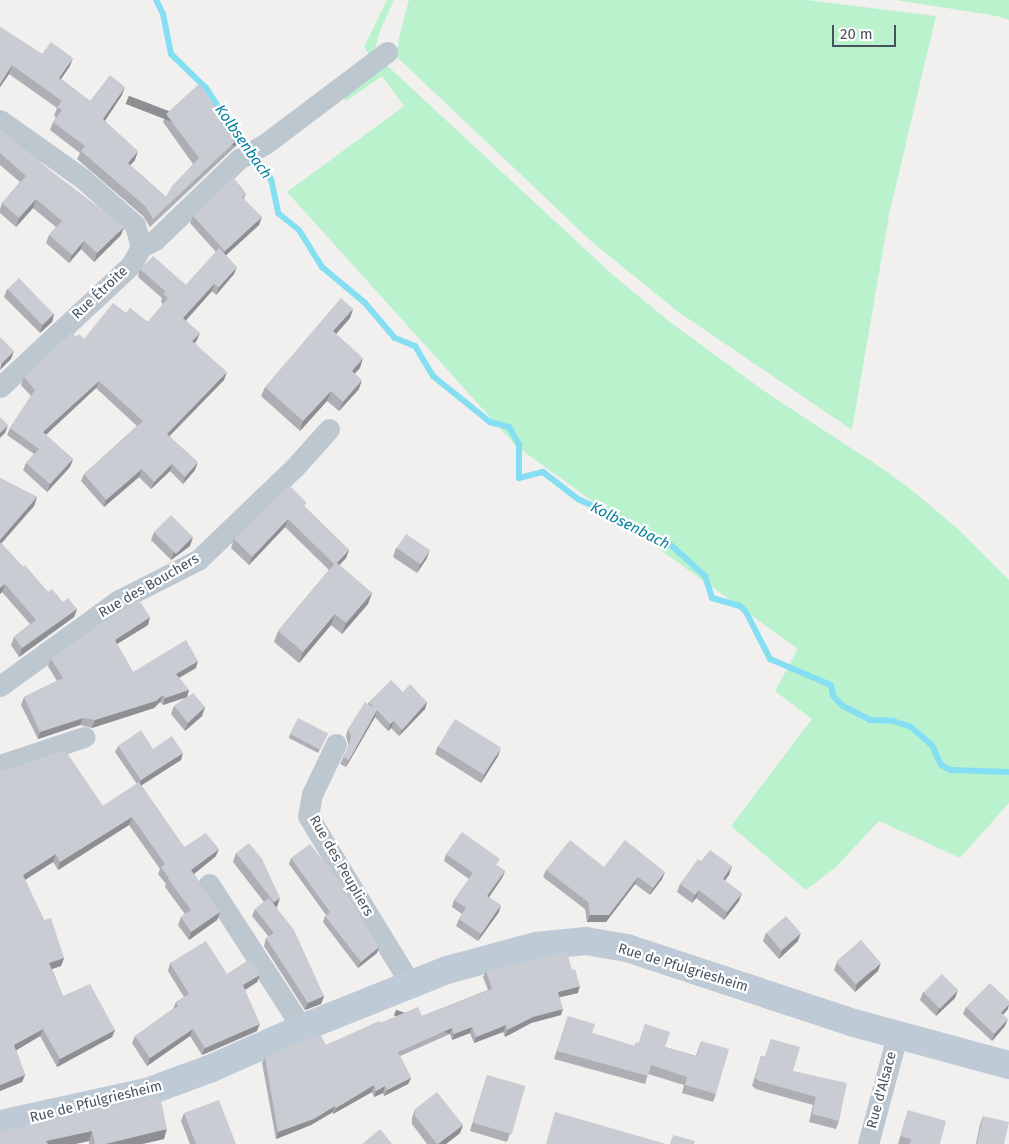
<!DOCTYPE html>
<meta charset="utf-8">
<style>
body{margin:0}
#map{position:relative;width:1009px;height:1144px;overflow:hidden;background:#f2efef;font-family:"Fira Sans",sans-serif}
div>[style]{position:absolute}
.green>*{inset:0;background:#bbf2ce}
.stream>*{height:6px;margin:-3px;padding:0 3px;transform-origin:3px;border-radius:3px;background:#85dff2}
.minor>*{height:21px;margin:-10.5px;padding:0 10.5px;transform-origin:10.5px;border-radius:10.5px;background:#bcc7cf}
.secondary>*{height:28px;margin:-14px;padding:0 14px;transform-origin:14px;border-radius:14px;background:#becbd7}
.wall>*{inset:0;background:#adafb5}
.shaded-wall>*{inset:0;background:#8d8f93;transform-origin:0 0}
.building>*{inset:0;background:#c9ccd2;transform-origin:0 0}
span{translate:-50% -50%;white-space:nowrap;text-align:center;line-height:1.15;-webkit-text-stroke:4.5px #fff;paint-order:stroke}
.street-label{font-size:14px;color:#46535e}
.water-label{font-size:15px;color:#04819c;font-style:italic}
.scale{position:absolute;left:832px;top:25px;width:64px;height:22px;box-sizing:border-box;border:2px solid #46535e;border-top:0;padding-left:6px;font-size:15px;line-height:18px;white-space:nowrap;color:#46535e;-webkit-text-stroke:4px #fff;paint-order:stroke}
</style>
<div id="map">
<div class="green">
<i style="clip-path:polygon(387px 0,394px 0,380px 31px,372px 59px,364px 47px)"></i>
<i style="clip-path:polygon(409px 0,807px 0,936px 16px,889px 215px,852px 430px,677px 311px,592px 242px,397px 57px,399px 37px)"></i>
<i style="clip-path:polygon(896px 0,1009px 0,1009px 20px,997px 16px)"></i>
<i style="clip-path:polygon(379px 58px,614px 276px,670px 322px,764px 391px,889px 473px,919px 496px,960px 531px,1009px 580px,1009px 803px,960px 858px,879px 821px,836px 867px,806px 890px,731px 826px,812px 719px,775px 691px,798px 649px,516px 446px,287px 192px,404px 106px,382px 76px,346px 101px,337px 90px)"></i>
</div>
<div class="stream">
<i style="left:156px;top:0;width:16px;rotate:63deg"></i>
<i style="left:163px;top:14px;width:41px;rotate:78.7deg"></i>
<i style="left:171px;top:54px;width:49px;rotate:44.2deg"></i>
<i style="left:206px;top:88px;width:87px;rotate:56.7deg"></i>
<i style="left:254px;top:161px;width:25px;rotate:47deg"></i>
<i style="left:271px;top:179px;width:35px;rotate:78deg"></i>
<i style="left:278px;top:213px;width:27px;rotate:39deg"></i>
<i style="left:299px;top:230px;width:44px;rotate:58.1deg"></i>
<i style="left:322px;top:267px;width:56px;rotate:39.9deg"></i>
<i style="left:365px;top:303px;width:46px;rotate:49.4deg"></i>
<i style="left:395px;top:338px;width:22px;rotate:22deg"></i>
<i style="left:415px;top:346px;width:35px;rotate:59deg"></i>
<i style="left:433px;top:376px;width:73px;rotate:38.9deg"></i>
<i style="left:490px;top:422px;width:20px;rotate:15deg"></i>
<i style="left:509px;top:427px;width:20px;rotate:60deg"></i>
<i style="left:519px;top:444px;width:34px;rotate:90deg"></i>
<i style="left:519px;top:478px;width:25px;rotate:-14deg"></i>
<i style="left:543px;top:472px;width:44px;rotate:37.6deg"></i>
<i style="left:578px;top:499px;width:29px;rotate:25deg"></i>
<i style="left:604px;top:511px;width:16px;rotate:43deg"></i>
<i style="left:616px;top:522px;width:61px;rotate:23.2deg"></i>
<i style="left:672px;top:546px;width:45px;rotate:42.3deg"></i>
<i style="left:705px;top:576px;width:23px;rotate:72deg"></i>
<i style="left:712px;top:598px;width:29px;rotate:16deg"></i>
<i style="left:740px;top:606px;width:8px;rotate:45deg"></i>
<i style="left:746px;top:612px;width:53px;rotate:62.9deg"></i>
<i style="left:770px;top:659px;width:66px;rotate:23.1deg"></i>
<i style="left:831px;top:685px;width:11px;rotate:80deg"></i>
<i style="left:833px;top:696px;width:14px;rotate:45deg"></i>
<i style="left:843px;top:706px;width:30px;rotate:27deg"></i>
<i style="left:870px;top:720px;width:23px;rotate:2deg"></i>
<i style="left:893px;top:721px;width:19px;rotate:18deg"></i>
<i style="left:911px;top:727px;width:28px;rotate:41deg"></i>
<i style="left:932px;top:745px;width:22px;rotate:66deg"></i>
<i style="left:941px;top:765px;width:11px;rotate:27deg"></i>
<i style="left:951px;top:770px;width:58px;rotate:2deg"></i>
</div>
<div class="minor">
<i style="left:0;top:120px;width:100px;rotate:35.3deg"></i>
<i style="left:82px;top:178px;width:71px;rotate:41.6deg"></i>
<i style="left:135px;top:225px;width:23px;rotate:75deg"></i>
<i style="left:141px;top:247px;width:21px;rotate:119deg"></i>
<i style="left:131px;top:265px;width:179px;rotate:137deg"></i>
<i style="left:141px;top:247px;width:16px;rotate:-27deg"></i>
<i style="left:155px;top:240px;width:117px;rotate:-44deg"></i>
<i style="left:239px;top:159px;width:30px;rotate:-30deg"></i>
<i style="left:265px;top:144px;width:153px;rotate:-37deg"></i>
<i style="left:0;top:686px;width:147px;rotate:-35.9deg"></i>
<i style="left:119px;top:600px;width:89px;rotate:-26.9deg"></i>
<i style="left:198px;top:560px;width:134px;rotate:-43.8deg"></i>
<i style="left:295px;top:467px;width:51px;rotate:-48.2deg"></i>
<i style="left:336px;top:744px;width:55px;rotate:115.6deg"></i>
<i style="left:312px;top:794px;width:22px;rotate:100deg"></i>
<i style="left:308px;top:816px;width:196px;rotate:58.6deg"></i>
<i style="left:0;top:765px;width:89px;rotate:-18.4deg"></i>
<i style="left:209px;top:884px;width:171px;rotate:57.1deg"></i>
<i style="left:868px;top:1144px;width:112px;rotate:-75deg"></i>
</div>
<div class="secondary">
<i style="left:0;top:1124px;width:150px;rotate:-12.3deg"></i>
<i style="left:147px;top:1092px;width:69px;rotate:-20.3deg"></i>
<i style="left:212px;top:1068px;width:98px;rotate:-24deg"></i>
<i style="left:302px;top:1028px;width:156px;rotate:-21.8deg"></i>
<i style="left:447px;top:970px;width:92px;rotate:-15.1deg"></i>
<i style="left:536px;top:946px;width:50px;rotate:-5.7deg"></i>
<i style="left:586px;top:941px;width:42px;rotate:9.7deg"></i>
<i style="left:627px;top:948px;width:239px;rotate:18.3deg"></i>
<i style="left:854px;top:1023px;width:161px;rotate:15.2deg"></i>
</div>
<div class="wall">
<i style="clip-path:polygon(0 27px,42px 54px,70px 66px,61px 79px,90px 101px,122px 95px,105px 121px,135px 160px,130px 165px,166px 197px,193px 164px,163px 122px,166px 114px,236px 146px,150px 227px,143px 216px,77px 159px,80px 153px,50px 130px,53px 122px,56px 117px,54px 116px,57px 108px,9px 74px,0 87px)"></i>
<i style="clip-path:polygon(0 129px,121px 235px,94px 262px,81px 249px,69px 263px,46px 243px,49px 235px,56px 227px,33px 208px,16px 227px,0 213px,0 209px,2px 203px,20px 182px,0 165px)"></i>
<i style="clip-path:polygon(246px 193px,244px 199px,259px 225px,226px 255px,234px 274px,216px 295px,212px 291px,186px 320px,197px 340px,195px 343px,224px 380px,170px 436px,195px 470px,183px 484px,170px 471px,151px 489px,139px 477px,104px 507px,81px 481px,84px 474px,137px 426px,96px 388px,46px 435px,73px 459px,70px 467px,47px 492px,23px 470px,26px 463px,34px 454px,7px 435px,10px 428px,31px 396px,21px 385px,24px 377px,76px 337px,84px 339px,126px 313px,148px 322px,163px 304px,161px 302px,162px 298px,138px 277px,140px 269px,186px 285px,216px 252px,190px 223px,193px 216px)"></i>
<i style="clip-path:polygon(7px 289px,54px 314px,52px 322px,40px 333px,4px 297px)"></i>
<i style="clip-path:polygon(353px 309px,350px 318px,336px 334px,360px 368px,355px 373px,359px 389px,339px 411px,327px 401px,300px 431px,261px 396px,265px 387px)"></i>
<i style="clip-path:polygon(0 478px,37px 497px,34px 506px,1px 543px,23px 567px,48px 592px,63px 602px,77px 609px,74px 617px,19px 657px,11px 645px,14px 637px,30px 624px,2px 592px,0 594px)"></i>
<i style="clip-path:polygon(306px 502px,304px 506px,349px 550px,346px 558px,339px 565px,372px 593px,368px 604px,342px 634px,331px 625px,299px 663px,274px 642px,278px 631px,329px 570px,285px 527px,249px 565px,231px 548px,234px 539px)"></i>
<i style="clip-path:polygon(154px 532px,190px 546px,171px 560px,151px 540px)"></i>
<i style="clip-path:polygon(396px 548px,427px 558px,417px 573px,393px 557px)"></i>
<i style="clip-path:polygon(148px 625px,117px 644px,133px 672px,196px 668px,179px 678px,189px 690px,187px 697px,205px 707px,202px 716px,185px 731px,171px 714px,174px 706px,187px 697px,163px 705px,160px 702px,154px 708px,92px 728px,80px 725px,38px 739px,21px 705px,24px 697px,57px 681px,48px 666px,51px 659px)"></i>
<i style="clip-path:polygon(403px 692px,427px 702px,425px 709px,399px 736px,391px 728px,388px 731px,375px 717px,346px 767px,340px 764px,348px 747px,348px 743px,346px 736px,348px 729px,368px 704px,369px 702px)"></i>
<i style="clip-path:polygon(290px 734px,326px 737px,318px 753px,289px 738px)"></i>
<i style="clip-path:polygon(118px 746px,153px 749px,181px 760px,141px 785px,184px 847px,216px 856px,194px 874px,220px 912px,217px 920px,189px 940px,178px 925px,181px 917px,185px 914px,165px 887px,166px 884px,158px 874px,160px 869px,129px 825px,58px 870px,53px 862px,25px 880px,44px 920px,64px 958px,61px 966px,52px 969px,63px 996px,115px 1030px,112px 1037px,57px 1067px,40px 1036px,16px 1050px,25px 1075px,22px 1082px,0 1091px,0 772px,103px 806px,137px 784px,115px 752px)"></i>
<i style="clip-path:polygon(438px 746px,498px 756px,481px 783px,435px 754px)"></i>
<i style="clip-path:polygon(236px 853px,262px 859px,277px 907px,276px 907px,324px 996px,321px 1004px,305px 1010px,264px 946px,266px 938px,269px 937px,252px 916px,255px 909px,264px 902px,233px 862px)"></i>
<i style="clip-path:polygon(446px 854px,498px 866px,505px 871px,502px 878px,489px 897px,499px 912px,478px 941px,456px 926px,459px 919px,462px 914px,452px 907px,454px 900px,469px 879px,444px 861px)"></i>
<i style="clip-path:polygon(291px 858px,377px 953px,358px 968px,323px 922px,325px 916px,326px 915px,289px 864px)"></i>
<i style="clip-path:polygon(701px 861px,732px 866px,729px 875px,725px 880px,739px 901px,724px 920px,696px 898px,692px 903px,677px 892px,680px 884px)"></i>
<i style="clip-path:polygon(604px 867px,665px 872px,662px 879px,650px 895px,635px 884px,606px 922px,587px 922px,585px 909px,543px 877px,546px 870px)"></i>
<i style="clip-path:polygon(766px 933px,798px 941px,779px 959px,763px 941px)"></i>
<i style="clip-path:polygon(837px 962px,878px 971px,855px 992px,834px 970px)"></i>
<i style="clip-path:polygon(170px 963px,227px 974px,260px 975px,257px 982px,245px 990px,257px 1031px,202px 1055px,190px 1036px,147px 1066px,132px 1043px,135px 1036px,173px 1009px,176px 1002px,184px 997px,168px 971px)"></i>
<i style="clip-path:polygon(486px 971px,578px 993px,560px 997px,561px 1015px,531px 1023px,505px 1037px,503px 1032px,474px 1043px,470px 1033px,452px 1040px,450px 1034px,400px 1056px,411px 1078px,408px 1084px,384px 1096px,383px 1093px,374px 1097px,372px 1092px,333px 1114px,333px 1112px,311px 1125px,276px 1139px,262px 1063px,265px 1057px,326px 1045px,380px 1023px,422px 1016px,488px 990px,483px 977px)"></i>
<i style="clip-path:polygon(923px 992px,955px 998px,936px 1016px,920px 1000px)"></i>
<i style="clip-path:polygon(966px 1007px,1008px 1009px,1003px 1015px,1005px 1026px,992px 1041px,963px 1014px)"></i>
<i style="clip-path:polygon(568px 1016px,592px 1033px,634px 1046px,639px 1043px,645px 1024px,665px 1047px,696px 1056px,701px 1041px,716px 1094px,713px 1102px,682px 1093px,684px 1085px,648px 1074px,645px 1084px,554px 1059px)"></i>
<i style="clip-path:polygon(771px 1039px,793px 1071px,839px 1121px,836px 1129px,809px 1122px,813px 1105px,756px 1089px,752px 1086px,761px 1056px,765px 1057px)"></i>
<i style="clip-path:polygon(487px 1075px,510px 1134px,507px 1142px,470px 1131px)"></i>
<i style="clip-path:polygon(160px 1096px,164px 1139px,142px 1144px,89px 1144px,89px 1141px,75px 1144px,0 1144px)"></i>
<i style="clip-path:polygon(415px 1109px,463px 1125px,460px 1133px,446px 1144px,427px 1144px,412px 1124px,412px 1118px)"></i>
<i style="clip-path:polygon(908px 1110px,940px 1144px,898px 1144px)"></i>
<i style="clip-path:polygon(184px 1113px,236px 1144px,190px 1144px,181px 1121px)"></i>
<i style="clip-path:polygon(983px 1116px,1004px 1144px,976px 1144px,980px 1124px)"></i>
</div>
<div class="shaded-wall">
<i style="clip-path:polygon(73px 58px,70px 66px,56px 86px,59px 78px)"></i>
<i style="clip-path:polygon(12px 65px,9px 74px,0 87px,0 84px)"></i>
<i style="clip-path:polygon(125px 87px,122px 95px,100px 128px,103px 119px)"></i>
<i style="left:239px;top:138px;width:9px;height:118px;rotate:111deg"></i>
<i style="clip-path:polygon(138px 151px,135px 160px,125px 171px,128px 163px)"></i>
<i style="clip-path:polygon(36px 199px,33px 208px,16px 227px,19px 218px)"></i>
<i style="clip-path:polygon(262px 217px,259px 225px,222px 259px,225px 251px)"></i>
<i style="clip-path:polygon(124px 227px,121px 235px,94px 262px,97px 253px)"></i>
<i style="clip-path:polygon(84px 241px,81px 249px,69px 263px,72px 255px)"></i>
<i style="clip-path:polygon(237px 267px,234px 274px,216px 295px,219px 287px)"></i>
<i style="clip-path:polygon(214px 284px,212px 291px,181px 326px,183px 318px)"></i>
<i style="clip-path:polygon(353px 309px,350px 318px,330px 341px,333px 331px)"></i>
<i style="clip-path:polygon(54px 314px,52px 322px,40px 333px,42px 326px)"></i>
<i style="clip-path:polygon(200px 333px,197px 340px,190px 349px,192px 341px)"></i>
<i style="clip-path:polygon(14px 351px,11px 359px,0 370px,1px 364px)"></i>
<i style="clip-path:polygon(363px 358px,360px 368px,349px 380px,352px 371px)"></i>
<i style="clip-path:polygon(227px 372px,224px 380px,164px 441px,167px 434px)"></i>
<i style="clip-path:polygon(362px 380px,359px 389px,339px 411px,343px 402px)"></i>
<i style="clip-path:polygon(99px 381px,96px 388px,40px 440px,43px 432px)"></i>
<i style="clip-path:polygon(331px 391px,327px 401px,300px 431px,303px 421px)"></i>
<i style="clip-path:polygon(8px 425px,5px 433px,0 438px,0 433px)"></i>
<i style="clip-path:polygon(73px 459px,70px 467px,47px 492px,50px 484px)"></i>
<i style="clip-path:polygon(198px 462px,195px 470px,183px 484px,185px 477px)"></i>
<i style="clip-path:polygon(172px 464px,170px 471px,151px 489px,154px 482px)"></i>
<i style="clip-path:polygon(142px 469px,139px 477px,104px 507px,106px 500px)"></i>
<i style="clip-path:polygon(37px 497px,34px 506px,0 545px,0 540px)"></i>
<i style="clip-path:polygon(288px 519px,285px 527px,249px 565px,252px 557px)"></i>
<i style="clip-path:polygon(193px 537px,190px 546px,171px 560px,174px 552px)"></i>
<i style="clip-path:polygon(349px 550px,346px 558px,332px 573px,335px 565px)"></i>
<i style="clip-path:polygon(430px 550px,427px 558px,417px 573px,420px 565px)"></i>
<i style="clip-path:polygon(5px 584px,2px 592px,0 594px,0 588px)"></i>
<i style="clip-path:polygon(372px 593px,368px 604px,342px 634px,346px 623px)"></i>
<i style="clip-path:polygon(77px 609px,74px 617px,19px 657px,22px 648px)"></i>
<i style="clip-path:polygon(335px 614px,331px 625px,299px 663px,303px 652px)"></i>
<i style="clip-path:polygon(150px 617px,148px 625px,112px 647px,115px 640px)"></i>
<i style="clip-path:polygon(198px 661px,196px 668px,173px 681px,176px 674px)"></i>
<i style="clip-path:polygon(189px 690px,187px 697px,163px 705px,165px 698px)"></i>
<i style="clip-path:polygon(163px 695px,160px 702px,154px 708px,92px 728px,95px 720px)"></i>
<i style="clip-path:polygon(427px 702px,425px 709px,399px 736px,402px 730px)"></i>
<i style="clip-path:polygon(205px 707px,202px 716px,185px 731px,188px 723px)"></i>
<i style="clip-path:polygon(377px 710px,375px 717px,346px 767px,349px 760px)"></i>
<i style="clip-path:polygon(83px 718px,80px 725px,38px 739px,40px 732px)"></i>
<i style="clip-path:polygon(394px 721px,391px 728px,388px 731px,390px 724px)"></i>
<i style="clip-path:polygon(501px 748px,498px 756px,481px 783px,484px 775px)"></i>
<i style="clip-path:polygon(183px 753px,181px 760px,139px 787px,141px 780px)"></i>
<i style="clip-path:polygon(132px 817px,129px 825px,58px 870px,60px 862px)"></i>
<i style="clip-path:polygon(219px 849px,216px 856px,189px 878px,191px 870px)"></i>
<i style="clip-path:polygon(56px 854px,53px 862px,20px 883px,23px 875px)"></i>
<i style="clip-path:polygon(732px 866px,729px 875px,720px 887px,723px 879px)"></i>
<i style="clip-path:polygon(505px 871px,502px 878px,485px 903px,487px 896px)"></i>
<i style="clip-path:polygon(665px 872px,662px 879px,650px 895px,653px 888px)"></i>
<i style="clip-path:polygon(638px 877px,635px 884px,606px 922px,587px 922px,590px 915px)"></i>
<i style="clip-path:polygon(699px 890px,696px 898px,692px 903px,695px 895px)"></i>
<i style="clip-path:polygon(742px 893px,739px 901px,724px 920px,727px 912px)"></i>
<i style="clip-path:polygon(280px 898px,277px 907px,271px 910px,274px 902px)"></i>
<i style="clip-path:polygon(501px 905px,499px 912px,478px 941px,481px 934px)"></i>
<i style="clip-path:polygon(220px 912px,217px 920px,189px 940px,191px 932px)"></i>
<i style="clip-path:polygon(801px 933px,798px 941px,779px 959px,782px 950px)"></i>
<i style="clip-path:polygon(379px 947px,377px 953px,358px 968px,361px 962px)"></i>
<i style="clip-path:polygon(64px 958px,61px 966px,46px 971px,49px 963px)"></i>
<i style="clip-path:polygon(881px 963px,878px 971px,855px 992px,857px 984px)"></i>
<i style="clip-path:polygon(260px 975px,257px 982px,240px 993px,243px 985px)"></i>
<i style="clip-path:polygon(580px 986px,578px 993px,556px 998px,558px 992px)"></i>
<i style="clip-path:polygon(958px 990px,955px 998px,936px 1016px,939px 1008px)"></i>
<i style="clip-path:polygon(324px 996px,321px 1004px,305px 1010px,308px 1003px)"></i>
<i style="clip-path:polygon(1009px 1004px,1008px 1009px,998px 1020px,1001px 1013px)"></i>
<i style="clip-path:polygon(563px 1009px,561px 1015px,531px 1023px,505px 1037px,507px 1030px,533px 1017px)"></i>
<i style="clip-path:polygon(1008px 1019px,1005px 1026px,992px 1041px,994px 1034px)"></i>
<i style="clip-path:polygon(260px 1024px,257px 1031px,202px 1055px,205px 1048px)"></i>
<i style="clip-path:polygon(506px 1025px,503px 1032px,474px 1043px,476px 1037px)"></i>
<i style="clip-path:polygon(472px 1027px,470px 1033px,452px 1040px,454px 1034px)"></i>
<i style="left:452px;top:1028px;width:6px;height:59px;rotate:108deg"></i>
<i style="clip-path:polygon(43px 1029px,40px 1036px,12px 1053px,14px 1045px)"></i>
<i style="clip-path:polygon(193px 1029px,190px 1036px,147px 1066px,150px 1058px)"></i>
<i style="clip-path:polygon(115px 1030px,112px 1037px,57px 1067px,60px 1059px)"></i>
<i style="clip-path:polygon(25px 1075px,22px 1082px,0 1091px,0 1085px)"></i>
<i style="clip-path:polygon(411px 1078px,408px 1084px,384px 1096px,387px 1090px)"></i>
<i style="clip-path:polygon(374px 1085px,372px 1092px,333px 1114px,336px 1108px)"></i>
<i style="clip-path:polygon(385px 1086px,383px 1093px,374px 1097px,376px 1091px)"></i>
<i style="clip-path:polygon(335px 1106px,333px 1112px,311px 1125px,276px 1139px,278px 1132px)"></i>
<i style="clip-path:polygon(463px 1125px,460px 1133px,446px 1144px,438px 1144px)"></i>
<i style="clip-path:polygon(167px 1129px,164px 1139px,142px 1144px,105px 1144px)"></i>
<i style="clip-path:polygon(92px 1131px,89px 1141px,75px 1144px,45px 1144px,46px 1141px)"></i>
</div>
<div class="building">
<i style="clip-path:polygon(0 27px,42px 54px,51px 42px,73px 58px,59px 78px,90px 101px,110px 75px,125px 87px,103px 119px,138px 151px,128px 163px,166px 197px,172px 186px,199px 158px,166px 114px,199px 84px,239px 138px,153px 219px,146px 207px,81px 151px,85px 146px,53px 122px,62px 110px,57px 107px,62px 101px,12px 65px,0 84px)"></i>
<i style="clip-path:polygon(0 129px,50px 170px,124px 227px,97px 253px,84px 241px,72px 255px,49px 235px,62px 221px,36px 199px,19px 218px,2px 203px,26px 176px,0 153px)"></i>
<i style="clip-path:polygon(233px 177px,246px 193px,242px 197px,262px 217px,225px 251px,193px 216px)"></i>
<i style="clip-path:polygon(219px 248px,237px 267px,219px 287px,214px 284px,183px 318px,200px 333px,192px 341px,227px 372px,167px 434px,198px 462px,185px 477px,172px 464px,154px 482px,142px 469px,106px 500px,84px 474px,143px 421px,99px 381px,43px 432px,73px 459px,50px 484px,26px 463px,39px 449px,10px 428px,35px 390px,24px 377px,72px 332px,76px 337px,79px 334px,84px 339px,113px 303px,126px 313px,130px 308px,148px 322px,168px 298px,163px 294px,166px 292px,140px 269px,153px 256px,186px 285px)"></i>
<i style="left:19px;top:278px;width:50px;height:16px;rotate:46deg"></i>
<i style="clip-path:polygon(341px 298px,353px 309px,333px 331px,363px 358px,352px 371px,362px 380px,343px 402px,331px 391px,303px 421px,265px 387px)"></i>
<i style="clip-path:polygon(0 337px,14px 351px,1px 364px,0 363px)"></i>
<i style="clip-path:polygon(0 417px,8px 425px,0 433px)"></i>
<i style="clip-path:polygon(0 478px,37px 497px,0 540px)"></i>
<i style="clip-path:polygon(289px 485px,306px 502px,303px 505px,349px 550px,337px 563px,336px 562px,334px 564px,288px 519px,252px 557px,234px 539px)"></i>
<i style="left:171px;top:515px;width:31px;height:24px;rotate:45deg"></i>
<i style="left:406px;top:534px;width:29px;height:17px;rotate:34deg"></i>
<i style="clip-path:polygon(0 542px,23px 567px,25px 565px,48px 592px,52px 589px,63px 602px,68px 598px,77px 609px,22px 648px,14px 637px,36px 620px,5px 584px,0 588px)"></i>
<i style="clip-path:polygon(336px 562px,372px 593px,346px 623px,335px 614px,303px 652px,278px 631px)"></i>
<i style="clip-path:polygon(139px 600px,150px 617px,115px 640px,133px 672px,186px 640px,198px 661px,176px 674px,189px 690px,165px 698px,163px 695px,156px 701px,95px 720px,83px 718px,40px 732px,24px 697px,63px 678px,51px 659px,98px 625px)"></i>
<i style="clip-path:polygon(391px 680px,403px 692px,410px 684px,427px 702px,402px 730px,394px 721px,390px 724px,377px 710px,349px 760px,343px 757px,350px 742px,351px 736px,348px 729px,365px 702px,374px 708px,369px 702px)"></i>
<i style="clip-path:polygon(193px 693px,205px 707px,188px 723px,174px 706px)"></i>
<i style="left:298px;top:718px;width:34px;height:18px;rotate:27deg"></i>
<i style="left:455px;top:719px;width:54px;height:32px;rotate:32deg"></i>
<i style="clip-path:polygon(141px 730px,153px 749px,172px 736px,183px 753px,141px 780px,118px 746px)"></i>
<i style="clip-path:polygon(65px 750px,103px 806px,139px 782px,184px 847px,206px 833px,219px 849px,191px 870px,220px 912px,191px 932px,181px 917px,191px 910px,168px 879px,169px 878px,161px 867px,165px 864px,132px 817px,60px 862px,56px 854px,23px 875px,44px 920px,51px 918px,64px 958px,49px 963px,63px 996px,90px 984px,115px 1030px,60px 1059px,43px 1029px,14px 1045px,25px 1075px,0 1085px,0 772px)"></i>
<i style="clip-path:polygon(462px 832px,500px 859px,496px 865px,505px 871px,487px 896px,501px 905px,481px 934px,459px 919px,466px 908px,454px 900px,473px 873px,446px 854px)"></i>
<i style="clip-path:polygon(570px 840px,604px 867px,625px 840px,665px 872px,653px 888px,638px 877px,609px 915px,590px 915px,588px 902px,546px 870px)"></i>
<i style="clip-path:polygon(249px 843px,262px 859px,280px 898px,274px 902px,236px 853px)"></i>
<i style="clip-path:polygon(310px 844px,337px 878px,379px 947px,361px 962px,325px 916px,330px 912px,291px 858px)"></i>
<i style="clip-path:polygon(710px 850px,732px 866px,723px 879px,742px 893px,727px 912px,699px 890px,695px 895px,680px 884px,698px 859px,701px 861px)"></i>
<i style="clip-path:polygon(269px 898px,294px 930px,324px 996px,308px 1003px,266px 938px,274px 933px,255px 909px)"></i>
<i style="left:786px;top:916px;width:23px;height:26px;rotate:49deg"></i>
<i style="left:861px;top:940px;width:30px;height:33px;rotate:49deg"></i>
<i style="clip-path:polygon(206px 941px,227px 974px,250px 959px,260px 975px,243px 985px,260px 1024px,205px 1048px,193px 1029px,150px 1058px,135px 1036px,178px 1006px,176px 1002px,189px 994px,170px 963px)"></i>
<i style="clip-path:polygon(567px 952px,572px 970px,575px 969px,580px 986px,558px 992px,563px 1009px,533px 1017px,507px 1030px,506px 1025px,476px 1037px,472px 1027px,454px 1034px,452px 1028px,398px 1052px,411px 1078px,387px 1090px,385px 1086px,376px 1091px,374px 1085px,336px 1108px,335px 1106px,314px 1119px,278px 1132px,265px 1057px,320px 1034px,326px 1045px,379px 1021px,380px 1023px,418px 1007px,422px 1016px,492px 989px,486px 971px)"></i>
<i style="left:942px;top:974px;width:23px;height:26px;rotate:45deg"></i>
<i style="clip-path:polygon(990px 983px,1009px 1001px,1009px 1004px,1001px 1013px,1008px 1019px,994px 1034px,966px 1007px)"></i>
<i style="clip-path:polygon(568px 1016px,595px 1024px,592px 1033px,634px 1046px,636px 1042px,639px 1043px,645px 1024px,670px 1032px,665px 1047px,697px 1057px,701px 1041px,729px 1049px,716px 1094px,685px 1085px,687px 1077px,651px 1065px,648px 1076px,557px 1051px)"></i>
<i style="clip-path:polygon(771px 1039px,800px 1047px,793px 1071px,847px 1083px,839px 1121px,812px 1114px,816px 1097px,759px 1081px,755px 1078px,761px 1056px,765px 1058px)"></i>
<i style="left:487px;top:1075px;width:40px;height:50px;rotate:16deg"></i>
<i style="clip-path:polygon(437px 1092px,463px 1125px,438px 1144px,437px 1144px,415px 1116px,415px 1109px)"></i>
<i style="clip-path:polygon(160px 1096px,167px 1129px,105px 1144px,95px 1144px,92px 1131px,46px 1141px,48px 1144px,0 1144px,0 1132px)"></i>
<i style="clip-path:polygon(219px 1100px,236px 1144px,196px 1144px,184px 1113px)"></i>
<i style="clip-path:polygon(908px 1110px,946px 1121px,940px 1144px,910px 1144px,911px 1139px,900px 1136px)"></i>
<i style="clip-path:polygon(555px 1112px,666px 1144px,546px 1144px)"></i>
<i style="clip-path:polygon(983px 1116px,1009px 1122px,1004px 1144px,977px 1144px)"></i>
<i style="clip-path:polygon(380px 1129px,392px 1144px,362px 1144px)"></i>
<i style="clip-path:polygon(673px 1135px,695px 1141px,694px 1144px,670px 1144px)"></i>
</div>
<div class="street-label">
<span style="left:100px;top:293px;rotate:-43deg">Rue Étroite</span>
<span style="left:149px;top:586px;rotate:-30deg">Rue des Bouchers</span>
<span style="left:341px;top:866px;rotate:60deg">Rue des Peupliers</span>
<span style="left:683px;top:968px;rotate:17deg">Rue de Pfulgriesheim</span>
<span style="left:882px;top:1090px;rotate:-75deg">Rue d'Alsace</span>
<span style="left:96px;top:1102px;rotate:-14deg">Rue de Pfulgriesheim</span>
</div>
<div class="water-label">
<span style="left:243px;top:142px;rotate:55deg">Kolbsenbach</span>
<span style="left:630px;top:526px;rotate:27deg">Kolbsenbach</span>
</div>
<div class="scale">20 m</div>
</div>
